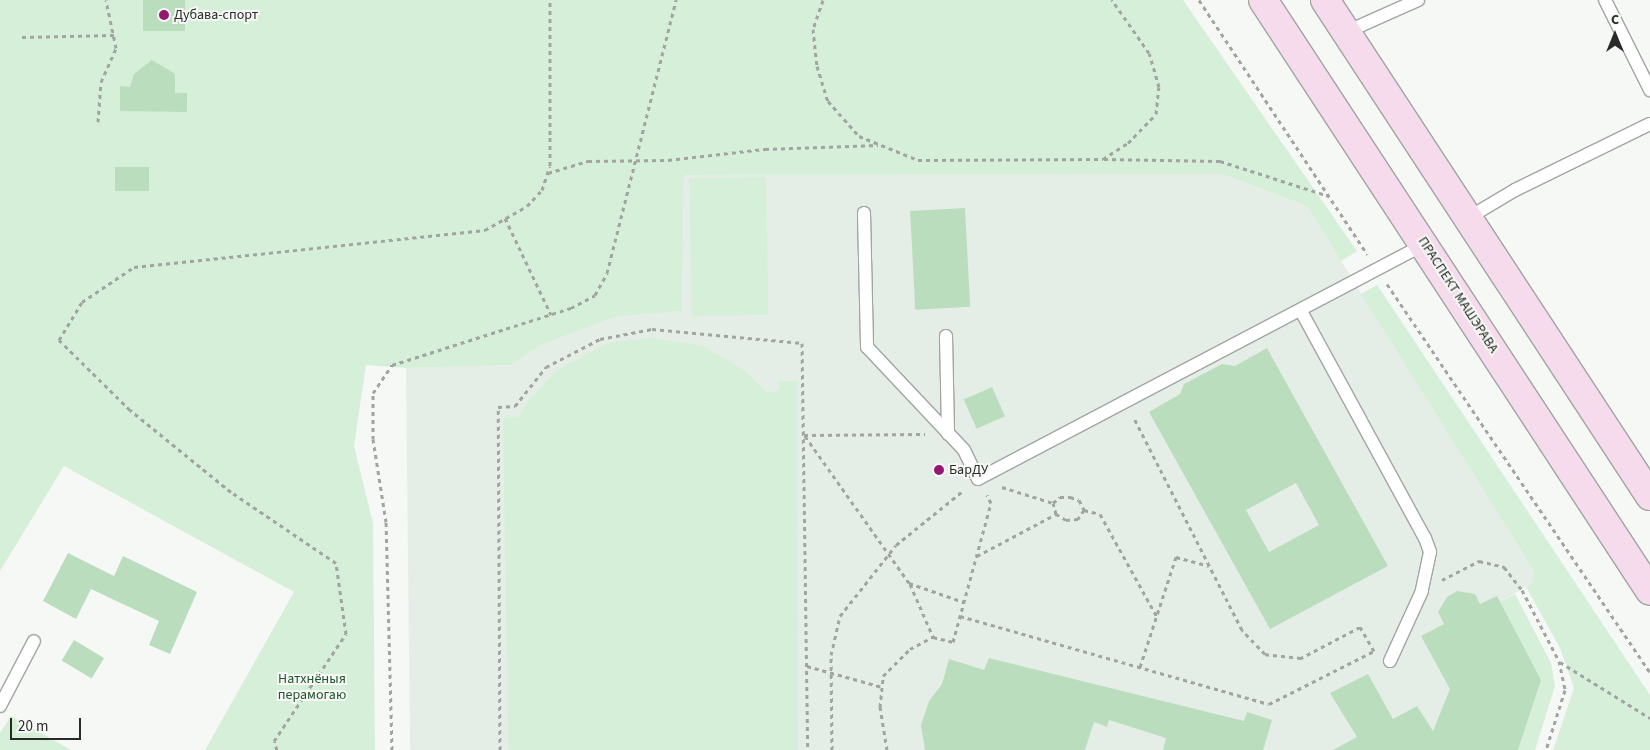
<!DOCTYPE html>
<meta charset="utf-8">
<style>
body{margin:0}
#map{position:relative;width:1650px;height:750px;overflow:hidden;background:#f5f8f5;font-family:"Source Sans 3",sans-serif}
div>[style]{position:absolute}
.built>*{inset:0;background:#e5eee6}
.green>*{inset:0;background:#d6efd8;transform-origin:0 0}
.building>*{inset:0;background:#badebd;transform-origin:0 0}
.path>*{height:3px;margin-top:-1.5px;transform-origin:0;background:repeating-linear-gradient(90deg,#a2a4a2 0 4px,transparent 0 8px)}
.roads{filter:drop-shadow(1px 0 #a2a5a2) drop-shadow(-1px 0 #a2a5a2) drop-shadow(0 1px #a2a5a2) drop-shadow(0 -1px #a2a5a2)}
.lane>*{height:12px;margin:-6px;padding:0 6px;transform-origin:6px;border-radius:6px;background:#fff}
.secondary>*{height:28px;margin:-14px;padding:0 14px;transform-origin:14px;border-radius:14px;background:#f5dbeb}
.dots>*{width:14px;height:14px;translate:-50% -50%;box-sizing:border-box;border:2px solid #f5f8f5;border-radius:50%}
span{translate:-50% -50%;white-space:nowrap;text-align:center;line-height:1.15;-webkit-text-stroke:4px #f5f8f5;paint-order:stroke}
.poi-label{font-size:14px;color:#292a29}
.left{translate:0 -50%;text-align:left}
.street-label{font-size:14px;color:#292a29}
.park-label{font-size:14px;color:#22562c}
.north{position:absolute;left:1590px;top:10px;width:50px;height:50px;-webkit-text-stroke:4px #f5f8f5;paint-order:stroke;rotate:0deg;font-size:14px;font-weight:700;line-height:20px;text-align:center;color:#292a29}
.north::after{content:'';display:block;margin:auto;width:18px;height:22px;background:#292a29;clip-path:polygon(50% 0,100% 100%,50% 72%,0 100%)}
.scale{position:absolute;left:10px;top:718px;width:71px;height:22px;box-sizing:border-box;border:2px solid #292a29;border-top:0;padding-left:6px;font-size:15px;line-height:18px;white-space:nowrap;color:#292a29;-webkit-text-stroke:4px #f5f8f5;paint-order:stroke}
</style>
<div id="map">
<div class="built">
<i style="clip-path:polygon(1222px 174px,1307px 206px,1534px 571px,1532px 583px,1500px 602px,1541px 680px,1518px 750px,410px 750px,406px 368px,511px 365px,541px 345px,614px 317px,682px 311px,684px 175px)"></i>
</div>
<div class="green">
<i style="clip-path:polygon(0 0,1183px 0,1357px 251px,1341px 261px,1307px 206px,1222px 174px,684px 175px,682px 311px,614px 317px,541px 345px,511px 365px,406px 368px,366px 365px,354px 446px,373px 523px,375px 750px,205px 750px,294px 592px,64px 466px,0 571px)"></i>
<i style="left:766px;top:177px;width:138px;height:77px;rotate:89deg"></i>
<i style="clip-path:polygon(1377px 285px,1650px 695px,1650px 750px,1553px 750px,1574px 688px,1560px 648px,1526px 587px,1532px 583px,1534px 571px,1361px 294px)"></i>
<i style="clip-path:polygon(651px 338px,703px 346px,744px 370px,767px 393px,779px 390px,779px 381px,797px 381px,798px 750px,508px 750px,503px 418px,519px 417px,528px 401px,556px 371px,607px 343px)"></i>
<i style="clip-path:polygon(1515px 594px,1551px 663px,1555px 686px,1535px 750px,1518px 750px,1541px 680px,1500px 602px)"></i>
<i style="clip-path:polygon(11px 716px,71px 750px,0 750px,0 733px)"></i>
</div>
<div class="building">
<i style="left:143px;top:0;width:42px;height:31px"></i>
<i style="clip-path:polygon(152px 60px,175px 74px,175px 93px,187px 93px,187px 112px,120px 111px,120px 86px,130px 87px,134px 74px)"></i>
<i style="left:149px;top:167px;width:24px;height:34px;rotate:90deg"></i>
<i style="left:965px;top:208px;width:99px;height:55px;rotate:87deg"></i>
<i style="clip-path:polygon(evenodd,1267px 348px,1388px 566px,1270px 629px,1149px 412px,1180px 394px,1184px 384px,1222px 364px,1235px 366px,1267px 348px,1296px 483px,1319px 525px,1269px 552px,1246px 510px,1296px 483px)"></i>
<i style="left:992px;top:387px;width:32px;height:31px;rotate:66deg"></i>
<i style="clip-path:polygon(68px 553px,114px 576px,123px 556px,197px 592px,170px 654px,149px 645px,159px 621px,91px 589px,76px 619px,43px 601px)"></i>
<i style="clip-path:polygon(1457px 591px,1475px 594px,1480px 604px,1497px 596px,1541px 680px,1518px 750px,1333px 750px,1357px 737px,1330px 693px,1368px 674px,1393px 719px,1417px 706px,1433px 731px,1450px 689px,1421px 636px,1444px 624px,1438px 612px,1447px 597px)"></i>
<i style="left:74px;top:640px;width:35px;height:24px;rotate:31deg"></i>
<i style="clip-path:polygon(989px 658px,1244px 721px,1247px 712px,1272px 720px,1263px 750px,1163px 750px,1166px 738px,1109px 720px,1107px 727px,1094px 722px,1085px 750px,925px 750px,921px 725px,929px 701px,942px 684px,949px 659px,984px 670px)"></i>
</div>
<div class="path">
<i style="left:823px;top:0;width:31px;rotate:109deg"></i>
<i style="left:813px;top:29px;width:37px;rotate:84deg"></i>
<i style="left:817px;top:66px;width:37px;rotate:73deg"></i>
<i style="left:828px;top:101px;width:47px;rotate:48.5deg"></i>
<i style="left:859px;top:136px;width:64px;rotate:22.1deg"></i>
<i style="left:918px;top:160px;width:185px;rotate:-0.3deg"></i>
<i style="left:1103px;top:159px;width:30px;rotate:-33deg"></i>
<i style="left:1128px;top:143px;width:40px;rotate:-46deg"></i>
<i style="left:1156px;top:114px;width:27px;rotate:-84deg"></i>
<i style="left:1159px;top:87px;width:35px;rotate:-106deg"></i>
<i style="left:1149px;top:53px;width:65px;rotate:-124.9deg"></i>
<i style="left:1199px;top:0;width:305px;rotate:56.5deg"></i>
<i style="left:22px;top:37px;width:92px;rotate:-1.2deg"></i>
<i style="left:98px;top:122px;width:40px;rotate:-85.7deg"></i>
<i style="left:101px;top:82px;width:37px;rotate:-66deg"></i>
<i style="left:116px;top:48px;width:49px;rotate:-101.8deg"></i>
<i style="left:1104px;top:159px;width:116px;rotate:1deg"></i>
<i style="left:1220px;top:161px;width:114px;rotate:17.8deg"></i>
<i style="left:548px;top:173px;width:42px;rotate:-16.7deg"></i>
<i style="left:588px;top:161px;width:80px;rotate:-0.7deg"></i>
<i style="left:668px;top:160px;width:98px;rotate:-6.5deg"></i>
<i style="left:765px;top:149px;width:113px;rotate:-2deg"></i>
<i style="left:505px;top:218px;width:107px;rotate:64.6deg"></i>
<i style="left:1387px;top:284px;width:470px;rotate:55.9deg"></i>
<i style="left:804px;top:435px;width:121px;rotate:-0.5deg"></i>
<i style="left:805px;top:436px;width:180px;rotate:54.7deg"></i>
<i style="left:909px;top:583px;width:58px;rotate:19.1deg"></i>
<i style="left:1002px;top:487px;width:53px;rotate:17.4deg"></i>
<i style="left:1084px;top:510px;width:11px;rotate:124deg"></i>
<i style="left:1078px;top:519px;width:12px;rotate:175deg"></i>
<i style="left:1066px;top:520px;width:12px;rotate:-149deg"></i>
<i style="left:1056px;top:514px;width:11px;rotate:-105deg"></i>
<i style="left:1053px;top:503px;width:9px;rotate:-41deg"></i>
<i style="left:1060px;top:497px;width:10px"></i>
<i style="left:1070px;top:497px;width:9px;rotate:18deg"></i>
<i style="left:1079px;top:500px;width:11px;rotate:63deg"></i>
<i style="left:1084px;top:510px;width:16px;rotate:14deg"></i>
<i style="left:1100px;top:514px;width:118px;rotate:61deg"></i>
<i style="left:977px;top:556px;width:89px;rotate:-28deg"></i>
<i style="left:1442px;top:580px;width:42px;rotate:-27.2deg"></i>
<i style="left:1479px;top:561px;width:26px;rotate:13deg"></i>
<i style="left:1504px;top:567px;width:29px;rotate:52deg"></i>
<i style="left:1522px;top:590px;width:80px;rotate:62.5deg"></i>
<i style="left:1559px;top:661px;width:30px;rotate:78deg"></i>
<i style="left:1565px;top:690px;width:63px;rotate:107.6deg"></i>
<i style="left:910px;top:584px;width:58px;rotate:66.5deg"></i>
<i style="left:960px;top:616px;width:321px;rotate:15.9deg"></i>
<i style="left:1269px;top:704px;width:118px;rotate:-26.8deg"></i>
<i style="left:1374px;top:651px;width:28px;rotate:-120deg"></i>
<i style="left:1360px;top:627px;width:67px;rotate:152.3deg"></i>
<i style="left:1301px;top:658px;width:36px;rotate:-174deg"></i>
<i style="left:1265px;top:654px;width:33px;rotate:-134deg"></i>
<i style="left:1242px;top:630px;width:240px;rotate:-117deg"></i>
<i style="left:1560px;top:662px;width:106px;rotate:31.9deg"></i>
<i style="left:807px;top:666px;width:78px;rotate:15.6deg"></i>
<i style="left:1140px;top:667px;width:116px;rotate:-71.9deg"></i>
<i style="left:1176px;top:557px;width:34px;rotate:15deg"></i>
<i style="left:277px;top:750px;width:9px;rotate:-108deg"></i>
<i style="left:274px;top:741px;width:129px;rotate:-56.1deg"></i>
<i style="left:346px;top:634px;width:72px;rotate:-98deg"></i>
<i style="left:336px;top:563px;width:127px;rotate:-145.9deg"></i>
<i style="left:231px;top:492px;width:130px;rotate:-140.9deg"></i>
<i style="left:130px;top:410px;width:100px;rotate:-135.4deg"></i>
<i style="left:59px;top:340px;width:44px;rotate:-58.8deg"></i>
<i style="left:82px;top:302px;width:63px;rotate:-33.9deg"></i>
<i style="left:134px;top:267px;width:353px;rotate:-6deg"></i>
<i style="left:485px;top:230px;width:48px;rotate:-29.7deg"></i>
<i style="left:527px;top:206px;width:22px;rotate:-47deg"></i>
<i style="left:542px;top:190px;width:25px;rotate:-72deg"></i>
<i style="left:550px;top:166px;width:166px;rotate:-90deg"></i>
<i style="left:392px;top:750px;width:228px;rotate:-91.5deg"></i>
<i style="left:386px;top:522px;width:84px;rotate:-98.9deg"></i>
<i style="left:373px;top:439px;width:46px;rotate:-90deg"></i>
<i style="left:373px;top:393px;width:34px;rotate:-56deg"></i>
<i style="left:392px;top:365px;width:188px;rotate:-17.7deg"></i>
<i style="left:571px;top:308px;width:27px;rotate:-28deg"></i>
<i style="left:595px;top:295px;width:25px;rotate:-61deg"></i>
<i style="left:607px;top:273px;width:282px;rotate:-75.8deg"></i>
<i style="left:500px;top:750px;width:343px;rotate:-90.3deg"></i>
<i style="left:498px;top:407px;width:17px;rotate:-3deg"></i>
<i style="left:515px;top:406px;width:50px;rotate:-51.5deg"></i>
<i style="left:546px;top:367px;width:61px;rotate:-27.4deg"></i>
<i style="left:600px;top:339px;width:53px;rotate:-10.9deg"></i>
<i style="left:652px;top:329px;width:151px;rotate:5.3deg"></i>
<i style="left:802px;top:343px;width:407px;rotate:89.2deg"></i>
<i style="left:832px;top:750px;width:95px;rotate:-90.6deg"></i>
<i style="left:831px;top:655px;width:40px;rotate:-77deg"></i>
<i style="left:840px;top:616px;width:90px;rotate:-51.7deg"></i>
<i style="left:896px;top:545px;width:87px;rotate:-39deg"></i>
<i style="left:887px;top:750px;width:44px;rotate:-99.2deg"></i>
<i style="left:880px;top:707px;width:31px;rotate:-84deg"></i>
<i style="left:883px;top:676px;width:38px;rotate:-45deg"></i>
<i style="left:910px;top:649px;width:26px;rotate:-28deg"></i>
<i style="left:933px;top:637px;width:21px;rotate:14deg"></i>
<i style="left:953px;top:642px;width:144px;rotate:-74.7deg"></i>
<i style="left:991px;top:503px;width:9px;rotate:-117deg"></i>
</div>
<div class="roads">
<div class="lane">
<i style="left:1605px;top:0;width:101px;rotate:63.4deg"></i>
<i style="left:1346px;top:32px;width:79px;rotate:-24deg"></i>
<i style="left:864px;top:213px;width:134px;rotate:88.7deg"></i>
<i style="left:867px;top:347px;width:141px;rotate:46.7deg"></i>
<i style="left:964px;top:450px;width:32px;rotate:64deg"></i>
<i style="left:978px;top:479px;width:505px;rotate:-27.73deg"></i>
<i style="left:1468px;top:218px;width:55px;rotate:-30.8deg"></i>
<i style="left:1515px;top:190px;width:150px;rotate:-26.1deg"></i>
<i style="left:1301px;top:311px;width:259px;rotate:61.4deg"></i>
<i style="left:1425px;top:538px;width:15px;rotate:70deg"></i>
<i style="left:1430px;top:552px;width:40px;rotate:102deg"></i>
<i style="left:1422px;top:591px;width:77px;rotate:114.6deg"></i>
<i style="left:946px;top:336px;width:98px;rotate:88.8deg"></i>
<i style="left:0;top:706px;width:73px;rotate:-62.4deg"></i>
</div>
<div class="secondary">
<i style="left:1263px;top:0;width:706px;rotate:56.78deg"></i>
<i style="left:1325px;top:0;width:593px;rotate:56.77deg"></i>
</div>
</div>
<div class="dots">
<i style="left:164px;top:15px;background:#951770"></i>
<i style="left:939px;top:470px;background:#951770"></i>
</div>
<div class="poi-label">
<span class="left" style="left:174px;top:15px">Дубава-спорт</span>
<span class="left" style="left:949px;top:470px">БарДУ</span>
</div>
<div class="street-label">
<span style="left:1458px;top:295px;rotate:57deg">ПРАСПЕКТ МАШЭРАВА</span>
</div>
<div class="park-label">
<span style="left:312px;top:687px">Натхнёныя<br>перамогаю</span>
</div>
<div class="north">С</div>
<div class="scale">20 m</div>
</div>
